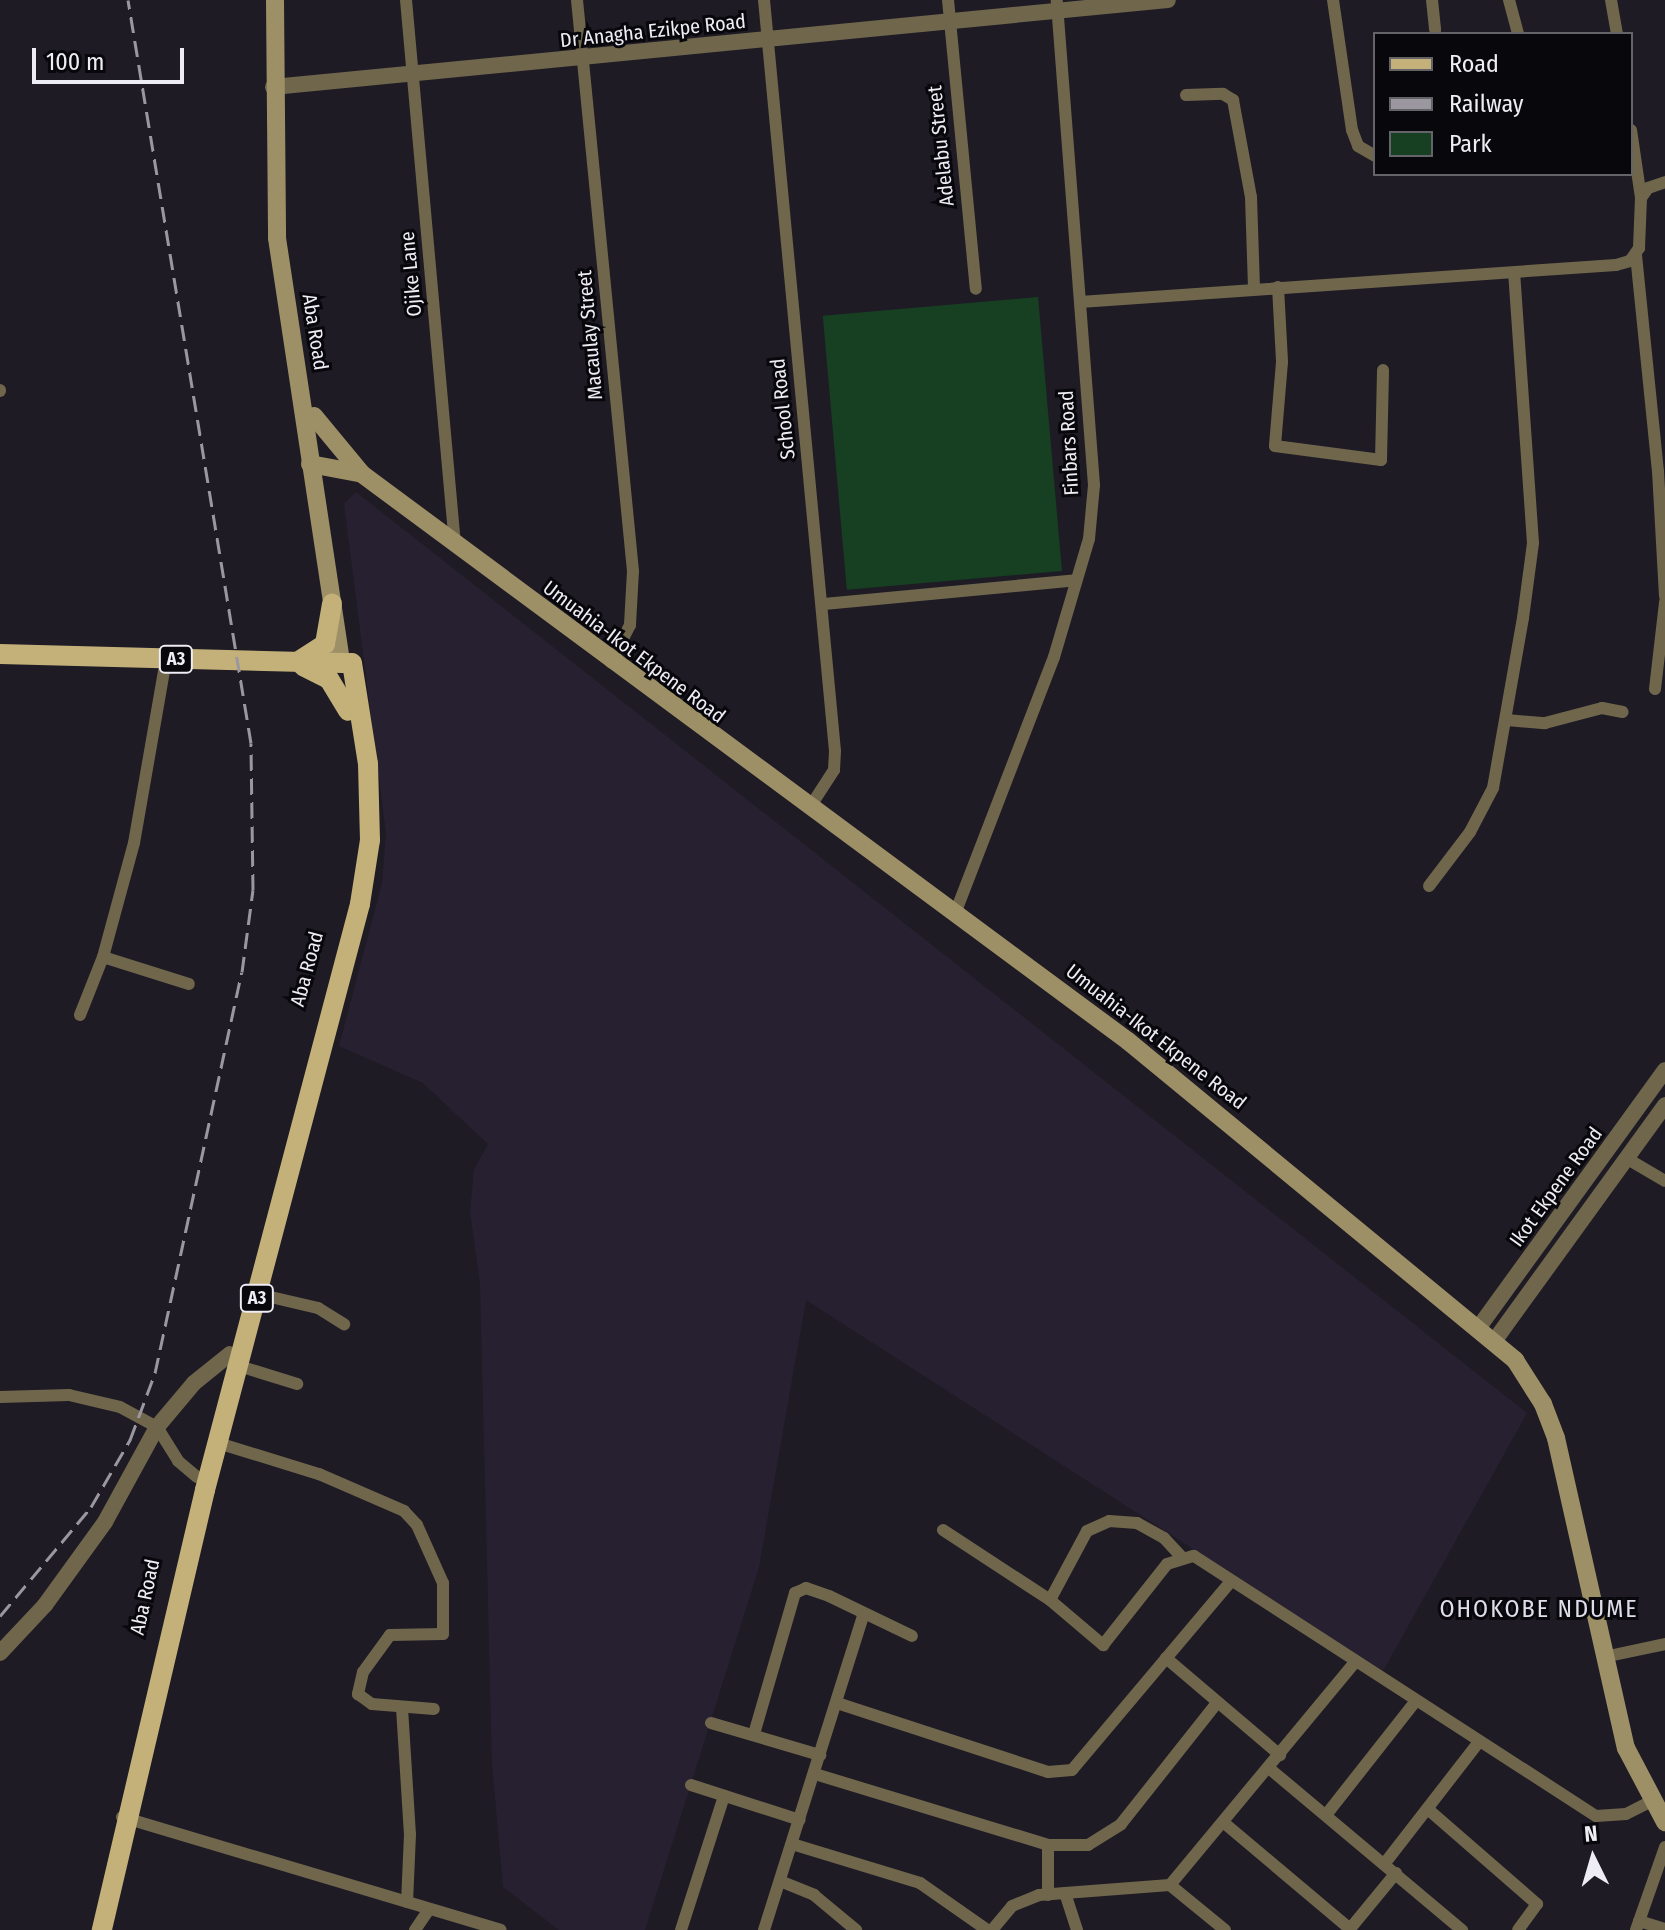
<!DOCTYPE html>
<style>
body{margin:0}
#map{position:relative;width:1665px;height:1930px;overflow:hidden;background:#1e1b25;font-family:"Fira Sans Condensed",sans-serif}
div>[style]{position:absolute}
.medical>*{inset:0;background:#272030}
.green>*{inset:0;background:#174023;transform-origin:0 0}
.minor>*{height:12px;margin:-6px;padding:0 6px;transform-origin:6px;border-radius:6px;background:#6f664c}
.tertiary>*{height:16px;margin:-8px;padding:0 8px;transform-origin:8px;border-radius:8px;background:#6f664c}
.secondary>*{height:18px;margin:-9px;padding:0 9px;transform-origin:9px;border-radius:9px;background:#9e9066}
.primary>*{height:20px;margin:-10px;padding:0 10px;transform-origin:10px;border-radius:10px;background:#c3b179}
.rail>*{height:3px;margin-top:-1.5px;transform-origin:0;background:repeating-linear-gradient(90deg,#9a97a0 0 16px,transparent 0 24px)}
span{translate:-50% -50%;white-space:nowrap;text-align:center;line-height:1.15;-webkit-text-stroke:6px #08070b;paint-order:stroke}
.shield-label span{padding:2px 6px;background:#08070b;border:2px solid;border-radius:6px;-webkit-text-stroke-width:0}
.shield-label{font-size:18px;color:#eeecf4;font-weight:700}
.street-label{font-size:20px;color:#eeecf4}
.quarter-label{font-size:24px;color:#e0ddeb;letter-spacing:2px}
.legend{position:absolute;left:1373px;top:32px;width:260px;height:144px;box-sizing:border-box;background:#08070b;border:2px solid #646368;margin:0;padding:10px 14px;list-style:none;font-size:24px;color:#eeecf4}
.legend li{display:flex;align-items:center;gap:16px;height:40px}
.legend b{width:40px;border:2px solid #646368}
.north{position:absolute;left:1553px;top:1818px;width:80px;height:80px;-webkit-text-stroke:6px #08070b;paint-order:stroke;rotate:355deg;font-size:22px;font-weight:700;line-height:32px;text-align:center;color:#eeecf4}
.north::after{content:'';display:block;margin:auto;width:28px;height:36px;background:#eeecf4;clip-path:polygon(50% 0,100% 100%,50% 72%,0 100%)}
.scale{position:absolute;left:32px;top:48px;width:152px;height:36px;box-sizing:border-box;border:4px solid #eeecf4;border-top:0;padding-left:10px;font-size:24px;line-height:28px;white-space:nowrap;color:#eeecf4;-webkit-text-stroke:6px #08070b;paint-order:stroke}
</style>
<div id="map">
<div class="medical">
<i style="clip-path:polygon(356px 492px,1527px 1413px,1383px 1671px,806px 1300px,759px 1567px,645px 1930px,559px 1930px,503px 1887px,492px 1764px,480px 1283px,470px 1211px,474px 1170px,488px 1144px,423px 1083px,339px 1046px,382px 883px,386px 833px,344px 504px)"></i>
</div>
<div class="green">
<i style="left:1038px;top:297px;width:275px;height:216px;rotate:85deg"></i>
</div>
<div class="minor">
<i style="left:406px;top:0;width:547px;rotate:84.86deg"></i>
<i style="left:577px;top:0;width:574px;rotate:84.4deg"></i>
<i style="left:633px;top:571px;width:54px;rotate:93.2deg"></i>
<i style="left:630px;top:625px;width:42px;rotate:117.2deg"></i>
<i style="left:764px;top:0;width:754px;rotate:84.6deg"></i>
<i style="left:835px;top:751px;width:19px;rotate:93deg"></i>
<i style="left:834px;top:770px;width:44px;rotate:123deg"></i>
<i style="left:948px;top:0;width:290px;rotate:84.5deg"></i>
<i style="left:1333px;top:0;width:131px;rotate:81.7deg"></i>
<i style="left:1352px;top:130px;width:17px;rotate:69deg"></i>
<i style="left:1358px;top:146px;width:20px;rotate:30deg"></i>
<i style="left:1432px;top:0;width:30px;rotate:84deg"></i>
<i style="left:1509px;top:0;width:35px;rotate:75deg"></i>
<i style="left:1611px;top:0;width:35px;rotate:80deg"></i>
<i style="left:1186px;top:95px;width:37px;rotate:-2deg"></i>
<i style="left:1223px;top:94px;width:12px;rotate:31deg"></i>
<i style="left:1233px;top:100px;width:99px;rotate:79.5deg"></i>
<i style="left:1251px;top:197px;width:91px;rotate:88.1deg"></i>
<i style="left:1631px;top:130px;width:69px;rotate:81.6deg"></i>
<i style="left:1636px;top:255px;width:217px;rotate:84.2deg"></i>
<i style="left:1658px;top:471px;width:125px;rotate:86.8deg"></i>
<i style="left:1278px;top:287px;width:75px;rotate:86.9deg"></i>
<i style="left:1282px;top:362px;width:84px;rotate:94.8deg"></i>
<i style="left:1275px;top:446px;width:107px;rotate:7.5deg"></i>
<i style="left:1381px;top:460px;width:90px;rotate:-88.7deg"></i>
<i style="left:1080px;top:302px;width:537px;rotate:-3.95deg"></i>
<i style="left:1616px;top:265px;width:15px;rotate:-16deg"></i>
<i style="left:1630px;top:261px;width:16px;rotate:-55deg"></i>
<i style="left:1639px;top:248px;width:50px;rotate:-87.7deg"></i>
<i style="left:1641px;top:198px;width:12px;rotate:-55deg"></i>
<i style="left:1648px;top:188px;width:18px;rotate:-19deg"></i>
<i style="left:0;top:391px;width:1px;rotate:-90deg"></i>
<i style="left:824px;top:604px;width:253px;rotate:-5.4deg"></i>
<i style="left:1655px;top:689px;width:88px;rotate:-83.4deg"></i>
<i style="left:1507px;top:720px;width:38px;rotate:5deg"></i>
<i style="left:1545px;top:723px;width:59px;rotate:-14.7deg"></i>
<i style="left:1602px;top:708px;width:21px;rotate:11deg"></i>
<i style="left:1429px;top:886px;width:68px;rotate:-52.8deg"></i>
<i style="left:1470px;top:832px;width:50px;rotate:-62.4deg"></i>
<i style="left:1493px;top:788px;width:173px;rotate:-80deg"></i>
<i style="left:1523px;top:618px;width:76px;rotate:-82.4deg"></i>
<i style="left:1533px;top:543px;width:270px;rotate:-94deg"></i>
<i style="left:956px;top:911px;width:272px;rotate:-68.9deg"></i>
<i style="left:1054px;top:657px;width:123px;rotate:-73.5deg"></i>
<i style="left:1089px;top:539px;width:54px;rotate:-84.7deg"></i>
<i style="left:1094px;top:485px;width:486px;rotate:-94.4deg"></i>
<i style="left:103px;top:957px;width:90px;rotate:17.4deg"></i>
<i style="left:80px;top:1015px;width:62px;rotate:-68.4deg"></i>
<i style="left:103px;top:957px;width:118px;rotate:-74.8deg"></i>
<i style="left:134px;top:843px;width:187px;rotate:-80.1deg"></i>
<i style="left:1626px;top:1158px;width:45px;rotate:30.5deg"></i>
<i style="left:258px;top:1294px;width:62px;rotate:13.1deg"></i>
<i style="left:318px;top:1308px;width:31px;rotate:32deg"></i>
<i style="left:239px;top:1366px;width:61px;rotate:17.2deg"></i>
<i style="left:0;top:1397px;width:69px;rotate:-1.7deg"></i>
<i style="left:69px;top:1395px;width:52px;rotate:13.2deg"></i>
<i style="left:120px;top:1407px;width:42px;rotate:28.4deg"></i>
<i style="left:157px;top:1427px;width:40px;rotate:58deg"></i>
<i style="left:178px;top:1461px;width:25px;rotate:40deg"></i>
<i style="left:218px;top:1443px;width:106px;rotate:17.1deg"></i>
<i style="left:319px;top:1474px;width:93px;rotate:23.5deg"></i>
<i style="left:404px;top:1511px;width:19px;rotate:47deg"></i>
<i style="left:417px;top:1525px;width:64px;rotate:65.9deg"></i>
<i style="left:443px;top:1583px;width:51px;rotate:90deg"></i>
<i style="left:443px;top:1634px;width:53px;rotate:178.9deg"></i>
<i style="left:390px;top:1635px;width:46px;rotate:126.1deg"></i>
<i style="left:363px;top:1672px;width:23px;rotate:103deg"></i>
<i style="left:358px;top:1694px;width:17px;rotate:36deg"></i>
<i style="left:372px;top:1704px;width:62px;rotate:4.6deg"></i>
<i style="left:943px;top:1530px;width:128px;rotate:33.2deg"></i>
<i style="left:1050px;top:1600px;width:70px;rotate:40.3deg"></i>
<i style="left:1103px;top:1645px;width:103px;rotate:-51.7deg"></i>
<i style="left:1167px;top:1564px;width:28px;rotate:-17deg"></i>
<i style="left:1194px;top:1556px;width:479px;rotate:32.9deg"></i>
<i style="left:1596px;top:1816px;width:30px;rotate:-4deg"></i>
<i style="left:1626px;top:1814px;width:28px;rotate:-27deg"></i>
<i style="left:1050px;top:1600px;width:78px;rotate:-61.8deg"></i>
<i style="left:1087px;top:1531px;width:24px;rotate:-24deg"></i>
<i style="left:1109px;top:1521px;width:28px;rotate:4deg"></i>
<i style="left:1137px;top:1523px;width:31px;rotate:29deg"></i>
<i style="left:1164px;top:1538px;width:25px;rotate:47deg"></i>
<i style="left:1604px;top:1657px;width:62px;rotate:-12deg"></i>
<i style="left:1166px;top:1658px;width:150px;rotate:40.4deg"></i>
<i style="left:837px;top:1703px;width:222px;rotate:18.1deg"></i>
<i style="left:1048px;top:1772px;width:24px;rotate:-5deg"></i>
<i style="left:1072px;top:1770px;width:247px;rotate:-49.9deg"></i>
<i style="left:402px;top:1708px;width:126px;rotate:86.4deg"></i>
<i style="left:410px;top:1834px;width:68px;rotate:92.5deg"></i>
<i style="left:711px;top:1723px;width:114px;rotate:16.4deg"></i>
<i style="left:754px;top:1734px;width:147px;rotate:-73.8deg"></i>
<i style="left:795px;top:1593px;width:12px;rotate:-24deg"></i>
<i style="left:806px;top:1588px;width:24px;rotate:19deg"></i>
<i style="left:829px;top:1596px;width:92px;rotate:25.7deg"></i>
<i style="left:1270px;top:1769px;width:251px;rotate:40deg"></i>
<i style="left:815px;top:1774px;width:244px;rotate:16.9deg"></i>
<i style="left:1048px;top:1845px;width:40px"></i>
<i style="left:1088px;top:1845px;width:39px;rotate:-32deg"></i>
<i style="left:1121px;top:1824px;width:154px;rotate:-51.6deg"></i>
<i style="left:691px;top:1785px;width:114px;rotate:17.8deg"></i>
<i style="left:1430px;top:1811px;width:142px;rotate:41deg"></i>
<i style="left:1537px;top:1904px;width:32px;rotate:126deg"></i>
<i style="left:1326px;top:1815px;width:144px;rotate:-51.8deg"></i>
<i style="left:122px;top:1817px;width:395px;rotate:16.6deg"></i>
<i style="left:1223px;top:1822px;width:166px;rotate:40.1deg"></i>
<i style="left:792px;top:1844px;width:134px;rotate:16.9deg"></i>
<i style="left:920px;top:1883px;width:82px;rotate:35deg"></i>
<i style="left:1048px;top:1845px;width:50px;rotate:90deg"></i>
<i style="left:1385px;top:1863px;width:152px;rotate:-52.2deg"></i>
<i style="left:780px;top:1881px;width:37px;rotate:22deg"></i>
<i style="left:814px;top:1895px;width:55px;rotate:39.8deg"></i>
<i style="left:1170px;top:1885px;width:71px;rotate:39.3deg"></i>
<i style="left:1065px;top:1893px;width:39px;rotate:72deg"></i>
<i style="left:1639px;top:1921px;width:27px;rotate:17deg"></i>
<i style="left:415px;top:1930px;width:25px;rotate:-56deg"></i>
<i style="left:681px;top:1930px;width:141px;rotate:-72.2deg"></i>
<i style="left:764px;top:1930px;width:332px;rotate:-72.5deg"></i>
<i style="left:992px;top:1930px;width:31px;rotate:-50deg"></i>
<i style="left:1012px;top:1906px;width:29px;rotate:-22deg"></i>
<i style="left:1039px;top:1895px;width:131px;rotate:-4.4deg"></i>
<i style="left:1170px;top:1885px;width:288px;rotate:-50.3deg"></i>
<i style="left:1349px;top:1930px;width:74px;rotate:-50.5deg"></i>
<i style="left:1636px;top:1930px;width:88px;rotate:-70.7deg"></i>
</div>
<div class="tertiary">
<i style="left:273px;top:87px;width:899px;rotate:-5.55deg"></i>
<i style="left:1479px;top:1327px;width:317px;rotate:-54.1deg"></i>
<i style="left:1495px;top:1340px;width:290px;rotate:-54.1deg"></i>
<i style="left:0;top:1653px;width:66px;rotate:-46.8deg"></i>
<i style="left:45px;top:1605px;width:102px;rotate:-54.1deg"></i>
<i style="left:105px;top:1522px;width:108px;rotate:-61.3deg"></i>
<i style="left:157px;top:1427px;width:57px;rotate:-49.9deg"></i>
<i style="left:194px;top:1383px;width:46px;rotate:-38.9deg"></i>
</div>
<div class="secondary">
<i style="left:275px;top:0;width:238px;rotate:89.5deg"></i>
<i style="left:277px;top:238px;width:430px;rotate:81.4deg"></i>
<i style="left:314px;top:416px;width:75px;rotate:50.4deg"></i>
<i style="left:362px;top:474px;width:953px;rotate:36.51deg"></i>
<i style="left:1128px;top:1041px;width:502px;rotate:39.5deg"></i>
<i style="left:1515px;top:1360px;width:52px;rotate:57.5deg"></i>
<i style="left:1543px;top:1404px;width:36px;rotate:69deg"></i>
<i style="left:1556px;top:1438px;width:318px;rotate:77.3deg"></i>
<i style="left:1626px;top:1748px;width:84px;rotate:62.2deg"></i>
<i style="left:310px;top:464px;width:50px;rotate:10.4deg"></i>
</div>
<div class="primary">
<i style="left:0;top:654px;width:352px;rotate:1.5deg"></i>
<i style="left:352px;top:663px;width:102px;rotate:81deg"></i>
<i style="left:368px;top:764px;width:76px;rotate:88.5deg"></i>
<i style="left:370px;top:840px;width:65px;rotate:98.9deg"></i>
<i style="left:360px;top:904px;width:606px;rotate:104.82deg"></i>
<i style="left:205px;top:1490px;width:452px;rotate:103.2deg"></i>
<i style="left:299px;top:661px;width:31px;rotate:-33deg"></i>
<i style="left:325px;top:644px;width:41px;rotate:-80.1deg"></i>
<i style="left:303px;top:666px;width:29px;rotate:27deg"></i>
<i style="left:329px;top:679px;width:37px;rotate:59deg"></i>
</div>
<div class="rail">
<i style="left:0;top:1616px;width:142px;rotate:-50.1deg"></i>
<i style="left:91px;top:1507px;width:78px;rotate:-59.8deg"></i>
<i style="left:130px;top:1440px;width:72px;rotate:-69.5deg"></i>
<i style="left:155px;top:1373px;width:410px;rotate:-77.8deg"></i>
<i style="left:242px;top:972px;width:83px;rotate:-82.4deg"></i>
<i style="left:253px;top:890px;width:147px;rotate:-90.8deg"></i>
<i style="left:251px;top:743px;width:753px;rotate:-99.4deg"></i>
</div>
<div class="shield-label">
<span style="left:176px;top:659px">A3</span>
<span style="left:257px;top:1298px">A3</span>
</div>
<div class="street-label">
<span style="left:653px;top:31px;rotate:-6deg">Dr Anagha Ezikpe Road</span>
<span style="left:941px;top:146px;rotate:-96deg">Adelabu Street</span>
<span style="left:411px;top:274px;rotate:-95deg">Ojike Lane</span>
<span style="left:315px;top:332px;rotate:81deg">Aba Road</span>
<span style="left:590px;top:335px;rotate:-95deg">Macaulay Street</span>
<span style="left:783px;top:409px;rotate:-96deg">School Road</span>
<span style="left:1069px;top:443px;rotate:-93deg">Finbars Road</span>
<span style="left:634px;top:652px;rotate:37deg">Umuahia-Ikot Ekpene Road</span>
<span style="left:307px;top:969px;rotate:-75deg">Aba Road</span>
<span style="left:1156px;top:1037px;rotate:38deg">Umuahia-Ikot Ekpene Road</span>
<span style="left:1556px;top:1187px;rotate:-54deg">Ikot Ekpene Road</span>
<span style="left:145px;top:1597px;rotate:-78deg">Aba Road</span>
</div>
<div class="quarter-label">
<span style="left:1539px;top:1610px">OHOKOBE NDUME</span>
</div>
<ul class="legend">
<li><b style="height:10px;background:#c3b179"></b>Road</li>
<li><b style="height:10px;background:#9a97a0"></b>Railway</li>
<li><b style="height:22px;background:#174023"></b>Park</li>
</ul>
<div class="north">N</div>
<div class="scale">100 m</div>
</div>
